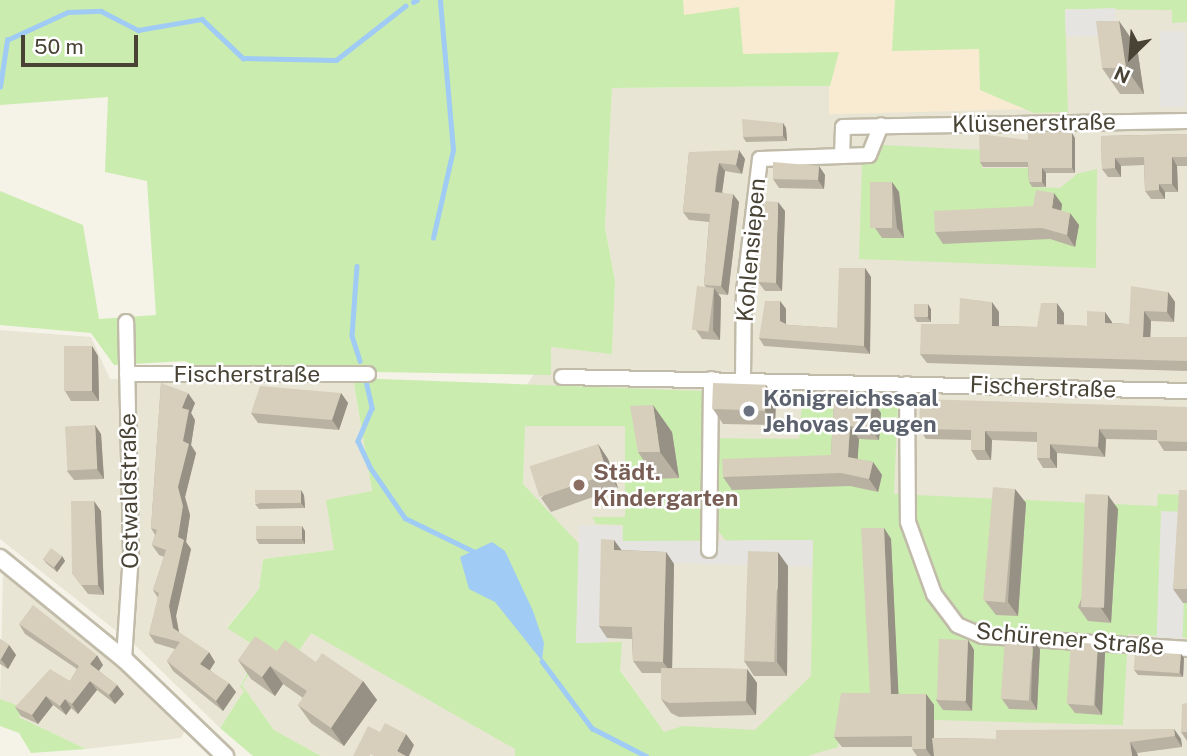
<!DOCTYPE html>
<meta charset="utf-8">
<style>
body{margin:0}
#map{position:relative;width:1187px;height:756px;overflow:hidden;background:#f5f2e8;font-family:"Public Sans",sans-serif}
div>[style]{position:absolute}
.residential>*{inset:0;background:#e9e5d5}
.commercial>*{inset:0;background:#f8ebd2}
.green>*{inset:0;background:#caecae}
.parking>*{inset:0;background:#e6e4e0;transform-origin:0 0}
.water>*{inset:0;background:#a0cbf5}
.stream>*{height:4.5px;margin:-2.25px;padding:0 2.25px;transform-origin:2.25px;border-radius:2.25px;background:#a0cbf5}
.roads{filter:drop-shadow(2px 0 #c1bba9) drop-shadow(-2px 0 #c1bba9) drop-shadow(0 2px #c1bba9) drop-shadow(0 -2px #c1bba9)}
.minor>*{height:14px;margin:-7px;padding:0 7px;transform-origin:7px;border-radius:7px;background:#fff}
.tertiary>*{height:16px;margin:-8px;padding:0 8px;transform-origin:8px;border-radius:8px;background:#fff}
.wall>*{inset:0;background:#b9b2a2}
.shaded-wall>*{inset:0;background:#969184}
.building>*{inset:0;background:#d7cfbc;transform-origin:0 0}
.dots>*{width:19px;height:19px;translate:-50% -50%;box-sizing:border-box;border:4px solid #fff;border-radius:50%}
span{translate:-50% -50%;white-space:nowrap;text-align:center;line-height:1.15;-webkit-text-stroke:5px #fff;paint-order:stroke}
.street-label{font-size:23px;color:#494336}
.worship-label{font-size:23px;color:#5b616d;font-weight:700}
.left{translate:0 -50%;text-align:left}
.education-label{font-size:23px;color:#785e54;font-weight:700}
.north{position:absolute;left:1096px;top:21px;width:70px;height:70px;-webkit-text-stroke:5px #fff;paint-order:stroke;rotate:205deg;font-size:19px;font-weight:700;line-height:28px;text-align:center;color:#494336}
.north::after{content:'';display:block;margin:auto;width:24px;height:32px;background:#494336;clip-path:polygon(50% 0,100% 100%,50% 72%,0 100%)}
.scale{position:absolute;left:21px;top:35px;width:117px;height:32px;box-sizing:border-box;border:4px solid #494336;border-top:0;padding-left:9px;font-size:21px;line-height:24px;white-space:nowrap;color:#494336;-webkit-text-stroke:5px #fff;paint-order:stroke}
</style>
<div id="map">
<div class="residential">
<i style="clip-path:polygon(1055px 0,1187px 0,1187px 756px,746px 756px,664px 733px,620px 669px,576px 643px,523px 484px,525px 388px,551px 347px,612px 353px,615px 281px,605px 227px,612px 88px,830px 86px,829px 113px,840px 114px)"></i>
<i style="clip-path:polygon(0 330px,91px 337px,110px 379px,353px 378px,372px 491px,334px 550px,263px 559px,259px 589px,227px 627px,260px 648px,240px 685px,244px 691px,220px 728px,138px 648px,0 539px)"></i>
<i style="clip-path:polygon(3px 574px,113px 661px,185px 730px,181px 738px,86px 749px,19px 717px,25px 709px,0 699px)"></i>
<i style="clip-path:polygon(311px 633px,516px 749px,515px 756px,321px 756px,274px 730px,242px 685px,263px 651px)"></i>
</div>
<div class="commercial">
<i style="clip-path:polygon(683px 0,1055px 0,1031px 109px,841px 114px,829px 114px,829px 86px,685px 82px)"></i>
</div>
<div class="green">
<i style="clip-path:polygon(0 0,683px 0,684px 15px,739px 7px,743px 54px,839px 52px,830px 86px,612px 88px,605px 227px,615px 281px,612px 354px,551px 347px,551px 375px,200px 369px,185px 361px,114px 365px,91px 333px,0 325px,0 191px,83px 225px,99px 319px,156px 315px,147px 181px,105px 172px,108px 97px,0 105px)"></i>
<i style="clip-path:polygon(895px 0,1187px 0,1187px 22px,1172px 23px,1172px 10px,1065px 9px,1068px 112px,1034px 113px,980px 90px,979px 49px,892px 51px)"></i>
<i style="clip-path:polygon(882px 145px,981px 150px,982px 168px,1031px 168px,1031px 187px,1060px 188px,1077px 174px,1097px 169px,1096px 268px,859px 259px,862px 163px,873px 164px)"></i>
<i style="clip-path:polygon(evenodd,353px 378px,705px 391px,703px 438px,799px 439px,803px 394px,898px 402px,894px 494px,1157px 506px,1158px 494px,1187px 495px,1187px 638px,1128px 634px,1123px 725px,934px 720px,845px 703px,838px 747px,807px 756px,515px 756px,515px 749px,311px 633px,291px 662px,263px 651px,242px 685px,274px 730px,321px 756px,253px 756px,220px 728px,244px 691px,240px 686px,260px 649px,227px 628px,259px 589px,263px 559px,334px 550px,326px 500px,372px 491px,353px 378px,525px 426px,625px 426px,625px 517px,592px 517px,596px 524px,623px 525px,622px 541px,701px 543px,701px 516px,719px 512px,719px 532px,726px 541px,813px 540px,811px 676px,755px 730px,683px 726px,664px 732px,620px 670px,622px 642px,576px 643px,580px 545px,523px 484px,525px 426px)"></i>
<i style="clip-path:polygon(0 699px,25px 708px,19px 717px,86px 749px,31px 753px,19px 733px,0 726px)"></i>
</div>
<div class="parking">
<i style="left:1115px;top:8px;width:27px;height:50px;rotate:88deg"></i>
<i style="left:1160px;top:31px;width:25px;height:76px"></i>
<i style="left:1161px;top:511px;width:26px;height:127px;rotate:2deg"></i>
<i style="clip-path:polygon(579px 525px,622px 526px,623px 541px,813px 540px,812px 567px,639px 562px,607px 642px,576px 643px)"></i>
</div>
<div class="water">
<i style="clip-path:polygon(492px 542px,505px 551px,533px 611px,544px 643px,542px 661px,495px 602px,469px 589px,460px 557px)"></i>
</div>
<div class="stream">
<i style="left:413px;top:2px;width:4px;rotate:-27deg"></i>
<i style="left:0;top:87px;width:48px;rotate:-81.5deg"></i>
<i style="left:7px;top:40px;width:67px;rotate:-24.7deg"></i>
<i style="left:68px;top:12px;width:33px;rotate:-2deg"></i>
<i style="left:101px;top:11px;width:42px;rotate:27.2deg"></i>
<i style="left:138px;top:30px;width:65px;rotate:-9.8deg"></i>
<i style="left:202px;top:19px;width:57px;rotate:43.6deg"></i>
<i style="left:243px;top:58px;width:93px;rotate:1.2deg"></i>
<i style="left:336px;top:60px;width:88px;rotate:-38deg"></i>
<i style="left:433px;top:238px;width:90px;rotate:-77.2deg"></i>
<i style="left:453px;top:150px;width:151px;rotate:-95deg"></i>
<i style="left:357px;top:266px;width:70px;rotate:94.1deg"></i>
<i style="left:352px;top:336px;width:26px;rotate:72deg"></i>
<i style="left:366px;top:381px;width:28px;rotate:77deg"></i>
<i style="left:372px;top:408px;width:36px;rotate:113deg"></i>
<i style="left:358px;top:441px;width:29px;rotate:65deg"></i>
<i style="left:370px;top:467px;width:62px;rotate:55.5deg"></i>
<i style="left:405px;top:518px;width:76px;rotate:25.9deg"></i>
<i style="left:542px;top:661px;width:84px;rotate:53.3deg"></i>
<i style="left:592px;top:728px;width:61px;rotate:27.4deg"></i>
</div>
<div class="roads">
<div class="minor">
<i style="left:842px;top:156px;width:29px;rotate:-88deg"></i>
<i style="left:843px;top:127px;width:344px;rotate:-1deg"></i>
<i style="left:127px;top:374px;width:241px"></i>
<i style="left:562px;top:377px;width:625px;rotate:1.28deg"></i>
<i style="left:743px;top:380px;width:89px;rotate:-89.4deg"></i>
<i style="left:744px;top:291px;width:133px;rotate:-83.1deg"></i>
<i style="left:760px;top:159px;width:109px;rotate:-2.1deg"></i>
<i style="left:869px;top:155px;width:32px;rotate:-68deg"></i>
<i style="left:907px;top:384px;width:138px;rotate:89.6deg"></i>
<i style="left:908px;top:522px;width:77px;rotate:70.1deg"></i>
<i style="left:934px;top:594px;width:39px;rotate:53deg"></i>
<i style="left:957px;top:625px;width:28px;rotate:23deg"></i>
<i style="left:983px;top:636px;width:204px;rotate:3.6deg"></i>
<i style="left:709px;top:550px;width:171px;rotate:-89.3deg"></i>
<i style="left:124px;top:659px;width:105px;rotate:-86.2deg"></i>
<i style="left:131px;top:554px;width:232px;rotate:-91.2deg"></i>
</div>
<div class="tertiary">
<i style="left:0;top:558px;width:160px;rotate:39.2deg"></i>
<i style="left:124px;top:659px;width:140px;rotate:43.8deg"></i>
</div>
</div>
<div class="wall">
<i style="clip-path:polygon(1119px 21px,1137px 47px,1144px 94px,1120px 94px,1102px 68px)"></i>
<i style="clip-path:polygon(783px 123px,786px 128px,787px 141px,746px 142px,743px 137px)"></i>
<i style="clip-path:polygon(1187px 134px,1187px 166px,1177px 166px,1178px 192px,1165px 192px,1165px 199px,1151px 199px,1145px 191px,1144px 165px,1121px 166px,1121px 177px,1108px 177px,1102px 169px,1101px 136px)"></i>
<i style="clip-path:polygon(1075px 138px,1075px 173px,1046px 173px,1046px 187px,1032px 187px,1029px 182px,1028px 167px,983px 167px,980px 162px,1028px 140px)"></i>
<i style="clip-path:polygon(689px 152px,745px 159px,742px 174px,725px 171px,723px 187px,722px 192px,739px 202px,728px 295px,718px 294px,721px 298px,720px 340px,702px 339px,696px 330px,706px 287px,704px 285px,709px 222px,689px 220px,683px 212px)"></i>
<i style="clip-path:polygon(819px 166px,825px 175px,824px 189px,779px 188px,773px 179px)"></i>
<i style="clip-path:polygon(892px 182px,899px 192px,904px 238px,882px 238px,875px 228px)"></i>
<i style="clip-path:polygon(1062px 204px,1061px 211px,1079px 225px,1075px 247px,1050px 239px,943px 244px,935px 232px)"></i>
<i style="clip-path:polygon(785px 211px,782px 291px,765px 291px,758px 282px)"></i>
<i style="clip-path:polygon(865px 268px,871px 277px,870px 354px,764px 346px,759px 338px,780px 301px,786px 309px,786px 324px,788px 325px,837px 328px)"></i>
<i style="clip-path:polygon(1168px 292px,1175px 302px,1174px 322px,1151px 321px,1150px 337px,1187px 337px,1187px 371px,927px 363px,920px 354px,959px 324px,999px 312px,999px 326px,1037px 327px,1064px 313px,1064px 325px,1087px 326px,1105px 312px,1112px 323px,1129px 324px)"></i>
<i style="clip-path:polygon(931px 309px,931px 322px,917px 322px,914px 317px)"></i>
<i style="clip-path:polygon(92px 346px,98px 356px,99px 401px,71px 401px,65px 391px)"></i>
<i style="clip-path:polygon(161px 383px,195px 403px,191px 413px,195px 420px,191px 445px,196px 453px,185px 497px,190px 515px,186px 542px,191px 549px,176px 616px,179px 632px,215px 662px,210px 670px,236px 692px,223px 711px,173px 671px,167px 661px,175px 649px,155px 643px,149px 634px,158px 598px,153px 590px,164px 557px,159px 555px,152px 545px,155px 535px,151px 528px)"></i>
<i style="clip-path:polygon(766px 385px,776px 399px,775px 425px,723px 424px,713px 409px)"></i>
<i style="clip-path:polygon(341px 393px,348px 403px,339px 430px,258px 423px,251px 413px)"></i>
<i style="clip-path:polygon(834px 398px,881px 413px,879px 440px,859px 439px,857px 459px,873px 462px,882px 475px,878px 492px,850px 486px,732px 490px,723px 477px,831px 455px)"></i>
<i style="clip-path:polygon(1187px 407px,1187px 451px,1164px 451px,1157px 440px,1106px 439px,1105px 457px,1057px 453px,1057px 468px,1043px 468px,1037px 458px,1037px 442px,992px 440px,991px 460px,977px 460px,971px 450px,971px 440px,926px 439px,919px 429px)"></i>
<i style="clip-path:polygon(672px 432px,679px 478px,656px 479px,638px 452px)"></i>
<i style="clip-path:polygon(101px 434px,104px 479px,74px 480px,67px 471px)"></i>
<i style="clip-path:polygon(598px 444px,608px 459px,618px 488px,551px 512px,541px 498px)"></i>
<i style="clip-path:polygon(1015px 489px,1026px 503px,1018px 616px,996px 615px,985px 601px)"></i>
<i style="clip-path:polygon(1187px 490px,1187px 603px,1183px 603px,1173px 589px)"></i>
<i style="clip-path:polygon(304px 495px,305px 508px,259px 509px,255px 504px)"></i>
<i style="clip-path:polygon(1118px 509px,1111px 623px,1088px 621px,1078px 607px)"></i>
<i style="clip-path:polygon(101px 511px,104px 595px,88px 594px,72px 573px)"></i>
<i style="clip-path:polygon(884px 528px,891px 539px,898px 694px,926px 694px,934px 705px,934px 738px,996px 739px,1174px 729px,1181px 739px,1182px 747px,1137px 753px,934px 750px,934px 756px,917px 756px,912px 749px,912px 747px,842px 747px,834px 737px,870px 693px)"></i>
<i style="clip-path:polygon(305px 531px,305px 544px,259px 544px,256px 539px)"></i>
<i style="clip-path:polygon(622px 550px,666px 552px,674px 564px,672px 668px,747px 669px,757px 683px,756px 715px,679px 717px,671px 713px,661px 699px,661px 673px,642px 673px,633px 661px,632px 639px,607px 638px,599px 626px)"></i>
<i style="clip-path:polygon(62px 556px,65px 561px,57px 572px,46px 563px,43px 559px)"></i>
<i style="clip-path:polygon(788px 566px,787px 676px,754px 676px,744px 661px)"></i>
<i style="clip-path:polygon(19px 624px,103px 665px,99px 671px,117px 685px,124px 694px,115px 704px,97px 690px,78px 714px,71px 708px,66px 715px,53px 705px,38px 724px,21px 716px,15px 707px,70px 681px,77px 669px,25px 634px)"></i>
<i style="clip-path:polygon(0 639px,9px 645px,16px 655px,8px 669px,0 664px)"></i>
<i style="clip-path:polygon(968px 640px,974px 650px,972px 711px,943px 710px,936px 700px)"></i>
<i style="clip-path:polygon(1098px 644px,1105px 653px,1102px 715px,1075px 713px,1068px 704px)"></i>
<i style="clip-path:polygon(1040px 649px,1037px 710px,1009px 709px,1002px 699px)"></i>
<i style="clip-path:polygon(277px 651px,316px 662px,363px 681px,377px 700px,344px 746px,311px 723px,298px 705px,303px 698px,283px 684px,275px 696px,251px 679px,238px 660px)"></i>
<i style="clip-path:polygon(1181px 654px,1184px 658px,1183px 677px,1138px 675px,1134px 670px)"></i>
<i style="clip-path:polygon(1187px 703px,1187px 741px,1181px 732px)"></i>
</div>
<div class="shaded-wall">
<i style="clip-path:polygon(1119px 21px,1137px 47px,1144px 94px,1126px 68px)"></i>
<i style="clip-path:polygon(783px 123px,786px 128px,787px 141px,783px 136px)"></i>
<i style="clip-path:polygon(1072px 133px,1075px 138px,1075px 173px,1072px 168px)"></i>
<i style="clip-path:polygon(739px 150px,745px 159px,742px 174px,736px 165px)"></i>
<i style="clip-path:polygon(1172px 157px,1177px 166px,1178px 192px,1172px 184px)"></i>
<i style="clip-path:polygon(1115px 158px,1121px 166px,1121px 177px,1115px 168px)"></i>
<i style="clip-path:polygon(719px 163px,725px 171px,721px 200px,715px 192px)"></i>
<i style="clip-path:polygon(819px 166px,825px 175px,824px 189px,818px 180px)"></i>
<i style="clip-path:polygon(1042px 168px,1046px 173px,1046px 187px,1042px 182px)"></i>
<i style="clip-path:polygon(892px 182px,899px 192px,904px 238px,897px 228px)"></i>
<i style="clip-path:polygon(1159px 184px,1165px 192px,1165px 199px,1159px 190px)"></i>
<i style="clip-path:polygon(1054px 193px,1062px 204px,1060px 220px,1052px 208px)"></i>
<i style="clip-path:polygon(733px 194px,739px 202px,728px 295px,721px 286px)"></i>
<i style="clip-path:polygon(778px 202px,785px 211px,782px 291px,776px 283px)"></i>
<i style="clip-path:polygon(1070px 213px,1079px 225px,1075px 247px,1067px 235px)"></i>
<i style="clip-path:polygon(865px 268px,871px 277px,870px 354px,864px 346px)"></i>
<i style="clip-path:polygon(714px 288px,721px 298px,720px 340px,713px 330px)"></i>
<i style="clip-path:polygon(1168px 292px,1175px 302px,1174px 322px,1167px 312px)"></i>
<i style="clip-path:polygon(780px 301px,786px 309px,786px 329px,780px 321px)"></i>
<i style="clip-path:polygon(992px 302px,999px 312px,999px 335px,992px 326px)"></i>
<i style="clip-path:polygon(1057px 303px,1064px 313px,1064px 334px,1057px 324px)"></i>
<i style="clip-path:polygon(928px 304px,931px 309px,931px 322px,927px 317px)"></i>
<i style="clip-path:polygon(1144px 311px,1151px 321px,1150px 346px,1143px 337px)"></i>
<i style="clip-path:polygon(1105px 312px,1112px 322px,1112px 333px,1105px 323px)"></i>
<i style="clip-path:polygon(92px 346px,98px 356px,99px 401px,92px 391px)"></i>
<i style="clip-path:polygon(766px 385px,776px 399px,775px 425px,765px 411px)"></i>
<i style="clip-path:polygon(188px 393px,195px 403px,191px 413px,195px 420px,191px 445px,196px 453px,185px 497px,190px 515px,186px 542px,191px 549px,176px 616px,180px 638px,173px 628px,169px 606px,178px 537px,178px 487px,182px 408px)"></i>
<i style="clip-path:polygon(341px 393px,348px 403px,339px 430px,332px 420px)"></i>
<i style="clip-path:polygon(872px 400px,881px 413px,879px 440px,870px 428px)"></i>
<i style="clip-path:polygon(653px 405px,672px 432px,679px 478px,660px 452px)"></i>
<i style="clip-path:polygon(95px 425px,101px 434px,104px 479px,97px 469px)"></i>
<i style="clip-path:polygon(850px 426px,859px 439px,857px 469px,848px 457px)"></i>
<i style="clip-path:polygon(1099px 429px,1106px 439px,1105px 457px,1098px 447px)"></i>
<i style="clip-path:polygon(985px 431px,992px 440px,991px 460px,985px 450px)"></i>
<i style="clip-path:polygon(598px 444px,608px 459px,618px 488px,608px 474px)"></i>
<i style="clip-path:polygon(1050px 444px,1057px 453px,1057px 468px,1050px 458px)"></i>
<i style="clip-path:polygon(873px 462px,882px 475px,878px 492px,869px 479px)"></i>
<i style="clip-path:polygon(1015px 489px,1026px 503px,1018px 616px,1008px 602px)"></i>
<i style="clip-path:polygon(301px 490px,304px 495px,305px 508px,301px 503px)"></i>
<i style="clip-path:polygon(1108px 495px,1118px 509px,1111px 623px,1101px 608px)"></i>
<i style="clip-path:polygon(94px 501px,101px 511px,104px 595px,98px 585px)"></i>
<i style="clip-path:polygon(302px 526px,305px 531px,305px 544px,302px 539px)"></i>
<i style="clip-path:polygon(884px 528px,891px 539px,899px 704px,891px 694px)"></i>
<i style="clip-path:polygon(614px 540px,623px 552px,614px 550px)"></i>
<i style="clip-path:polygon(666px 552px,674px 564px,672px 674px,663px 662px)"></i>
<i style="clip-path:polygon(778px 552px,788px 566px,787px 676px,777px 662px)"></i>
<i style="clip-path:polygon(62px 556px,65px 561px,57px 572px,54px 567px)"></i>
<i style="clip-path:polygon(968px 640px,974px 650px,972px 711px,965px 701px)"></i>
<i style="clip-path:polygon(1033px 640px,1040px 649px,1037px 710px,1031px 700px)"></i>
<i style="clip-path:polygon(1098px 644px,1105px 653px,1102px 715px,1095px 705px)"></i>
<i style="clip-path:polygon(9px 645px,16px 655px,8px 669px,1px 659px)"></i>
<i style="clip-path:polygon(209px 652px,215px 662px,207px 674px,200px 664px)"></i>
<i style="clip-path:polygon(1181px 654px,1184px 658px,1183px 677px,1179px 672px)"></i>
<i style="clip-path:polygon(97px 655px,103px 665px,97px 673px,90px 664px)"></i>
<i style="clip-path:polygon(270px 666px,283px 684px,275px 696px,262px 677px)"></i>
<i style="clip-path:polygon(747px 669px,757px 683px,756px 715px,746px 701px)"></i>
<i style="clip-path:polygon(90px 681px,97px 690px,78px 714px,72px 704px)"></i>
<i style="clip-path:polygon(363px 681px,377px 700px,344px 746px,331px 728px)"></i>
<i style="clip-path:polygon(229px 683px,236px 692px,223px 711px,216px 701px)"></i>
<i style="clip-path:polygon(117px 685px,124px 694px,115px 704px,109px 695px)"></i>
<i style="clip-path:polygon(926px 694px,934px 705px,934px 756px,931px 756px,926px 749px)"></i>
<i style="clip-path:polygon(46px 696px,53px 705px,38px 724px,32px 715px)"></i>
<i style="clip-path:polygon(65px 699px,71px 708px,66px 715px,60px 706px)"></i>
<i style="clip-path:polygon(1174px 729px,1181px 739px,1182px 747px,1175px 736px)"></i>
<i style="clip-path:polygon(406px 734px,414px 745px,409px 756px,401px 756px,397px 751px)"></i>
<i style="clip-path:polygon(1130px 742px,1137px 753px,1138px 756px,1132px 756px)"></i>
</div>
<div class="building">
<i style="clip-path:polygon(1096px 21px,1119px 21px,1126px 68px,1102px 68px)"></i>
<i style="clip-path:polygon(742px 119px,783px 123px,783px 136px,743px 137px)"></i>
<i style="clip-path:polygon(1028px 131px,1072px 133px,1072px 168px,1042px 168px,1042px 182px,1029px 182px,1028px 162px,980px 162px,979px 134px,1028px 140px)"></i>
<i style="clip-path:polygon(1187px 134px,1187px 157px,1172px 157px,1172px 184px,1159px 184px,1159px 190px,1145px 191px,1144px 157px,1115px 158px,1115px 168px,1102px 169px,1101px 136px)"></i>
<i style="clip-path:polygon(739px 150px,736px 165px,719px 163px,716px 178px,715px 192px,733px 194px,721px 286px,704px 285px,710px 214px,683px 212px,689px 152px)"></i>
<i style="clip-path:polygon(773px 162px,819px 166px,818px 180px,773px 179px)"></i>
<i style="left:870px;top:182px;width:22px;height:46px"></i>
<i style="clip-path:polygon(1036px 190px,1054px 193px,1052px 208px,1070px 213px,1067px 235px,1042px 228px,935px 232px,934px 211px,1033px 206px)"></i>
<i style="clip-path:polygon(765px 201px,778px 202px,776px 283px,758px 282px)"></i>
<i style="clip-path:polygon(839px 268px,865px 268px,864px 346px,759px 338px,765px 301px,780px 301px,780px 321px,788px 325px,837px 328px)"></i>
<i style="left:697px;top:286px;width:17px;height:44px;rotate:7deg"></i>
<i style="clip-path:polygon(1131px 286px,1168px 292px,1167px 312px,1144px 311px,1143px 337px,1187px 337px,1187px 361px,920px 354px,921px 324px,959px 324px,960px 298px,992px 302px,992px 326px,1037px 327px,1041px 303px,1057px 303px,1057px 324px,1087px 326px,1087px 311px,1105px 312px,1105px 323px,1129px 324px)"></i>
<i style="left:914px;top:304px;width:14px;height:13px"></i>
<i style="left:64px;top:346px;width:28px;height:45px"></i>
<i style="clip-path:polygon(161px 383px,188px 393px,182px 408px,189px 410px,183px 441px,189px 444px,178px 487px,183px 506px,178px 537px,184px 540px,169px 606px,173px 628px,209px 652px,200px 664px,229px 683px,216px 701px,167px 661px,180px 642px,149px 634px,159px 593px,153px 590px,166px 550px,152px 545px,157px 530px,151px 528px)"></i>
<i style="left:713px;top:383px;width:53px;height:26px;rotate:2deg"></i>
<i style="clip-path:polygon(260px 386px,341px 393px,332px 420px,251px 413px)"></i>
<i style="clip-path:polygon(834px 398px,872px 400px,870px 428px,850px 426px,848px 457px,873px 462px,869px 479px,841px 473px,723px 477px,722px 459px,831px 455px)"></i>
<i style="clip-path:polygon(920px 399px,1187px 407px,1187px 442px,1157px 441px,1157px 430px,1099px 429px,1098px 447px,1050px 444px,1050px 458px,1037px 458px,1037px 432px,985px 431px,985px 450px,971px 450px,971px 430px,919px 429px)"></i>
<i style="clip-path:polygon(653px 405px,660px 452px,638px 452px,630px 406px)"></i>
<i style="left:95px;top:425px;width:44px;height:30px;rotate:87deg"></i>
<i style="left:598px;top:444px;width:32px;height:72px;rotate:72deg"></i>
<i style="left:993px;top:487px;width:22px;height:114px;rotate:5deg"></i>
<i style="left:301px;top:490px;width:13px;height:46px;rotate:90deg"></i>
<i style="clip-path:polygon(1179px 490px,1187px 490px,1187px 589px,1173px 589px)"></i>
<i style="left:1085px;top:494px;width:23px;height:113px;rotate:2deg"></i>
<i style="clip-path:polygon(71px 501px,94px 501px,98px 585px,81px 585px,72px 573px)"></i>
<i style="left:302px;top:526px;width:13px;height:46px;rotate:90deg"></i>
<i style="clip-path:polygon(861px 528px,884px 528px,891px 694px,926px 694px,926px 749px,912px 749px,912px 736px,834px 737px,841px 693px,870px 693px)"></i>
<i style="clip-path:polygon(601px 539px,614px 540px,614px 550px,666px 552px,663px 662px,633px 661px,632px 627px,599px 626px)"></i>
<i style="left:51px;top:548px;width:14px;height:14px;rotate:36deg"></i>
<i style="left:748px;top:551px;width:30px;height:110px;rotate:2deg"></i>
<i style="clip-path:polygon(33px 605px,97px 655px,90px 664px,117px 685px,109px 695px,90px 681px,72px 704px,65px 699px,60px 706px,46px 696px,32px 715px,15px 707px,50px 669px,70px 681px,79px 666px,19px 624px)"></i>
<i style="clip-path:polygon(255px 636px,277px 651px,285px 640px,316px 662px,322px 653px,363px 681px,331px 728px,298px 705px,307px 691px,270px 666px,262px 677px,238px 660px)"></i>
<i style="left:1005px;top:638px;width:28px;height:61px;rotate:4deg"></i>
<i style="clip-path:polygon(0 639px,9px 645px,1px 659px,0 659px)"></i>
<i style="left:939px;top:639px;width:29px;height:61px;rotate:2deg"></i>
<i style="left:1071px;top:642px;width:27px;height:62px;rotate:4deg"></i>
<i style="left:1135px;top:651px;width:46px;height:19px;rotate:4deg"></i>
<i style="clip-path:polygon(661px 668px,747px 669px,746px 701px,669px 703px,661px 699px)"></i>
<i style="clip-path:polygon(1187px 703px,1187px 732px,1181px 732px,1182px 704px)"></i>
<i style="clip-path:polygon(385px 723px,406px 734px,397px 751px,406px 756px,374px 756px,370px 754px,370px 756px,353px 756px,368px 726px,380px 732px)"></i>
<i style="clip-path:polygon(1174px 729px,1175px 736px,1130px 742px,1132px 756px,934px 756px,932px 738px,996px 739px,996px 730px)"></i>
</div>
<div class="dots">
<i style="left:749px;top:411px;background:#6b7280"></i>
<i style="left:579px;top:485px;background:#8d6e63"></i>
</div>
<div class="street-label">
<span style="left:1034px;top:123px;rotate:-1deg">Klüsenerstraße</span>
<span style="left:751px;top:250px;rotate:-85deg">Kohlensiepen</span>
<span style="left:247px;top:374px">Fischerstraße</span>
<span style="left:1043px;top:387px;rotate:2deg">Fischerstraße</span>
<span style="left:129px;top:491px;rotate:-91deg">Ostwaldstraße</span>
<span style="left:1070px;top:639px;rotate:5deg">Schürener Straße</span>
</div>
<div class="worship-label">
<span class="left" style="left:763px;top:411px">Königreichssaal<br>Jehovas Zeugen</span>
</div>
<div class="education-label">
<span class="left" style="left:593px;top:485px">Städt.<br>Kindergarten</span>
</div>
<div class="north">N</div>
<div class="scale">50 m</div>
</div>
